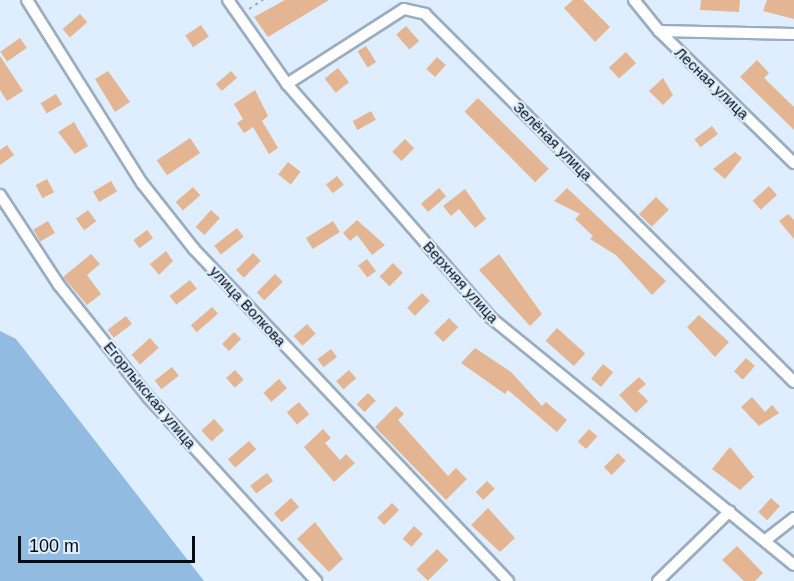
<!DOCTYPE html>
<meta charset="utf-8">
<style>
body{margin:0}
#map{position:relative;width:794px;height:581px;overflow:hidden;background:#deeefe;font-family:Helvetica,sans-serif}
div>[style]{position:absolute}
.water>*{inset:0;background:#92bbe2}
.building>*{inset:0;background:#e4b592;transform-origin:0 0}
.path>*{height:2px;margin-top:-1px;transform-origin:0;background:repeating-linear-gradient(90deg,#9daab7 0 3px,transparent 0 7.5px)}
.roads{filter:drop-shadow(2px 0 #9aadc0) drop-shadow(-2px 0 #9aadc0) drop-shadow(0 2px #9aadc0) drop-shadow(0 -2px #9aadc0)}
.minor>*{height:10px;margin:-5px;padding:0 5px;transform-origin:5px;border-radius:5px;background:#fff}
span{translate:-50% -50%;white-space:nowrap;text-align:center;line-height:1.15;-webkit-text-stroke:4.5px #deeefe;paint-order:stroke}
.street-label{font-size:15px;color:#060c12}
.scale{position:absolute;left:18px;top:536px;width:177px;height:27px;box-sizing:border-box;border:3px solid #060c12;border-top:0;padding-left:8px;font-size:18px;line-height:21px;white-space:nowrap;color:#060c12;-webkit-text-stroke:4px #deeefe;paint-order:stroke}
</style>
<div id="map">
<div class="water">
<i style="clip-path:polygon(0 331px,16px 339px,204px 581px,0 581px)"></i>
</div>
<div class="building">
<i style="clip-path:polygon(285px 0,329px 0,268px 37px,254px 17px)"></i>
<i style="clip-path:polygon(573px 0,583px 0,610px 27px,595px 42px,564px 8px)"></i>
<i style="clip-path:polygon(701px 0,740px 0,739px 12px,700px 10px)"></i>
<i style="clip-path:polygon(767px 0,794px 0,794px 19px,763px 11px)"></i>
<i style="left:80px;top:14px;width:11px;height:23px;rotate:49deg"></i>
<i style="left:201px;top:25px;width:14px;height:19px;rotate:56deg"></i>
<i style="left:406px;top:26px;width:20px;height:13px;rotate:49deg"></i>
<i style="left:20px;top:38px;width:12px;height:24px;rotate:55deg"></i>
<i style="left:366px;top:46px;width:19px;height:10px;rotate:58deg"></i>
<i style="left:626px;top:52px;width:15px;height:23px;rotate:48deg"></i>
<i style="clip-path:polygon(0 56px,23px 91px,7px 101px,0 90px)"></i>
<i style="left:437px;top:57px;width:12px;height:16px;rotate:42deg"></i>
<i style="clip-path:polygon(757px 60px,769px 73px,764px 78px,794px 107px,794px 130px,740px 77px)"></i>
<i style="left:338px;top:68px;width:18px;height:17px;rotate:52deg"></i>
<i style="clip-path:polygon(108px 71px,130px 102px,115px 112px,95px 79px)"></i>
<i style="left:231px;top:71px;width:9px;height:20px;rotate:49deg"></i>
<i style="clip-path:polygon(663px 78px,673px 95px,663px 105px,649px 91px)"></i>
<i style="clip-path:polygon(255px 90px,268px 116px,262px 121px,278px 148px,269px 154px,253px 127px,244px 133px,237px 123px,243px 119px,234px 104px)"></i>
<i style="left:56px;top:94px;width:12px;height:18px;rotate:59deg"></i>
<i style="left:478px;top:98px;width:100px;height:19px;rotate:45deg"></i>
<i style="left:371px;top:111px;width:10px;height:21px;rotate:61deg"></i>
<i style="clip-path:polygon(74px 122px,88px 146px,75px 154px,58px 132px)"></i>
<i style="left:712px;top:126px;width:10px;height:22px;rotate:53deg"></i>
<i style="left:190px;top:138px;width:18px;height:40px;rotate:56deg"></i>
<i style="left:405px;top:139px;width:13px;height:18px;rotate:45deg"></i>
<i style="clip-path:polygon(7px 145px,14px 155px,0 165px,0 150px)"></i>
<i style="clip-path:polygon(735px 152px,742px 158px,725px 179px,713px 169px)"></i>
<i style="left:288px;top:162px;width:16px;height:16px;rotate:38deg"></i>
<i style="left:337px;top:176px;width:11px;height:14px;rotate:52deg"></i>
<i style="left:47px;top:179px;width:15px;height:13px;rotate:62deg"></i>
<i style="left:111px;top:181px;width:12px;height:21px;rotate:59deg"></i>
<i style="left:769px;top:186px;width:12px;height:22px;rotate:48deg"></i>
<i style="left:193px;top:187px;width:11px;height:23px;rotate:49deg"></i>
<i style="left:439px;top:188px;width:11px;height:24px;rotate:49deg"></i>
<i style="clip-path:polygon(567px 188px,666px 281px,652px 295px,616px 255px,590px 239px,593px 236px,575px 219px,580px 214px,554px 201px)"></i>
<i style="clip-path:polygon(465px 189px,486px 219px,475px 228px,459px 209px,451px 216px,443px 206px)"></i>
<i style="left:656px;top:197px;width:18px;height:24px;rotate:45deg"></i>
<i style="left:88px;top:210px;width:14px;height:15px;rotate:54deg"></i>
<i style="left:211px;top:210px;width:12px;height:23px;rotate:42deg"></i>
<i style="clip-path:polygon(788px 214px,794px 220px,794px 239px,779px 221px)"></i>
<i style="clip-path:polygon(357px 220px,385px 245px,372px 255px,357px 235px,350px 241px,343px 233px)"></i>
<i style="left:48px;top:221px;width:14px;height:17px;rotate:60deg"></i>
<i style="left:333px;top:221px;width:13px;height:32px;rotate:58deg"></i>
<i style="left:237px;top:228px;width:11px;height:29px;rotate:52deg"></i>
<i style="left:147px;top:230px;width:10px;height:17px;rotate:53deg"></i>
<i style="clip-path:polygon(166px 251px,173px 261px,159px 275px,150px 264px)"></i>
<i style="left:253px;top:253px;width:11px;height:24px;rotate:45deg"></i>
<i style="clip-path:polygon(91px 254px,100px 264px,87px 275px,101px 294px,87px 305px,63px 277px)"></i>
<i style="clip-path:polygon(499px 254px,542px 314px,530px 326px,479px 270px)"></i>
<i style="left:367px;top:259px;width:15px;height:11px;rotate:53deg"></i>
<i style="left:393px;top:263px;width:14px;height:19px;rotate:45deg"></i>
<i style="left:275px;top:274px;width:11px;height:26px;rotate:45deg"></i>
<i style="left:190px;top:280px;width:11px;height:26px;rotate:52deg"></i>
<i style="left:422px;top:293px;width:11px;height:21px;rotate:45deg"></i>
<i style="left:212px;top:307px;width:9px;height:28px;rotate:49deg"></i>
<i style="clip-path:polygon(699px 315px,729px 342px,715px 357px,687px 327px)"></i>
<i style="left:126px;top:316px;width:10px;height:23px;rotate:53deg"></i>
<i style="left:449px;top:318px;width:13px;height:21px;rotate:45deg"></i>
<i style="left:307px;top:324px;width:13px;height:18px;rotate:48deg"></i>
<i style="left:557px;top:328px;width:38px;height:17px;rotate:42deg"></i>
<i style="left:234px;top:332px;width:10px;height:17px;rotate:45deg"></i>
<i style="left:150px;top:338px;width:13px;height:25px;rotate:48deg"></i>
<i style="clip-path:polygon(475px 348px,511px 372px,542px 406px,546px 402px,567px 420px,557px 432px,508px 390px,505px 394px,461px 363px)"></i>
<i style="left:331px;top:349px;width:10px;height:17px;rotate:53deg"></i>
<i style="left:746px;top:358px;width:12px;height:18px;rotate:42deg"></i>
<i style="left:603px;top:364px;width:13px;height:19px;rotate:39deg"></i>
<i style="left:172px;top:367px;width:11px;height:22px;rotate:52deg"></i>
<i style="left:235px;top:370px;width:13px;height:12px;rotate:48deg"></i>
<i style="left:349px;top:370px;width:11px;height:17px;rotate:49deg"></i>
<i style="clip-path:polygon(639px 377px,646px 384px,638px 391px,648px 401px,636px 413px,619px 395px)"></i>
<i style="left:279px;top:379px;width:12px;height:21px;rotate:48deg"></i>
<i style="left:368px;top:393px;width:11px;height:16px;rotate:45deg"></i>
<i style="clip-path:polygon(752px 397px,765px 412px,772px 405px,779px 413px,759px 426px,741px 407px)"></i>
<i style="left:299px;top:402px;width:16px;height:16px;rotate:50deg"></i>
<i style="clip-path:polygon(396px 406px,404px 414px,398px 420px,448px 476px,456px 468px,467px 479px,446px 500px,375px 427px)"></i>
<i style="left:214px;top:419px;width:15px;height:17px;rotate:48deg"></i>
<i style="clip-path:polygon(323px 429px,331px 438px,325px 443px,340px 460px,346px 454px,355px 463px,334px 482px,304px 447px)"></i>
<i style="left:589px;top:429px;width:11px;height:17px;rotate:41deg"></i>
<i style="left:249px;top:441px;width:11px;height:28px;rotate:49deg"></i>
<i style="clip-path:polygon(730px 447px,754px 477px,740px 490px,712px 469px)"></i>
<i style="left:618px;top:453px;width:11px;height:20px;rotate:45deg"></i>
<i style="left:267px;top:473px;width:10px;height:21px;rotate:53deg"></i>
<i style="left:487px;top:481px;width:11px;height:16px;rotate:45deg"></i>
<i style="left:291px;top:498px;width:12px;height:23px;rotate:48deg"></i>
<i style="left:771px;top:498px;width:12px;height:19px;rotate:42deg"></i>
<i style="left:392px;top:503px;width:10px;height:21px;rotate:45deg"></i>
<i style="clip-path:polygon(488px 508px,515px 538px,500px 552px,471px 525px)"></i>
<i style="clip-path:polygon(315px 522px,343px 559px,329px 572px,297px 539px)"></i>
<i style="left:414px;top:526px;width:12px;height:17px;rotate:42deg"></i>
<i style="clip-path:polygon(737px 546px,763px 573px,755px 581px,744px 581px,722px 560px)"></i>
<i style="left:437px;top:549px;width:16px;height:29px;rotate:45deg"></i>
</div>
<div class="path">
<i style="left:249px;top:9px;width:17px;rotate:-33deg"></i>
</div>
<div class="roads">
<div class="minor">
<i style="left:27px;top:0;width:216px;rotate:57.9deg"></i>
<i style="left:142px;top:183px;width:84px;rotate:51.8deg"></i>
<i style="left:194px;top:249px;width:457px;rotate:46.6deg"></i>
<i style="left:228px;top:0;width:103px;rotate:54.9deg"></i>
<i style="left:287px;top:84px;width:309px;rotate:48.9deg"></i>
<i style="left:490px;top:317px;width:392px;rotate:39.2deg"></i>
<i style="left:634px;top:0;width:40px;rotate:51deg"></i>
<i style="left:659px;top:31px;width:189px;rotate:44.4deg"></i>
<i style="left:659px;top:31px;width:135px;rotate:1.3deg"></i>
<i style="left:287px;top:84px;width:139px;rotate:-32.7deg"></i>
<i style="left:404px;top:9px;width:22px;rotate:13deg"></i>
<i style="left:425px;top:14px;width:521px;rotate:44.92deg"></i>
<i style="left:0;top:195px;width:108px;rotate:56.8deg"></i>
<i style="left:59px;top:285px;width:144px;rotate:51.5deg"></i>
<i style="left:149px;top:398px;width:248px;rotate:47.6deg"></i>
<i style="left:767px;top:539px;width:34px;rotate:-38deg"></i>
<i style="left:658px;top:581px;width:100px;rotate:-44.2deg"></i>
</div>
</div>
<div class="street-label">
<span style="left:712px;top:83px;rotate:44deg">Лесная улица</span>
<span style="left:553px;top:141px;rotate:45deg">Зелёная улица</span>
<span style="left:461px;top:282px;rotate:48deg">Верхняя улица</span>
<span style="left:248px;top:306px;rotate:47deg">улица Волкова</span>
<span style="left:150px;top:395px;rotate:50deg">Егорлыкская улица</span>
</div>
<div class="scale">100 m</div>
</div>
